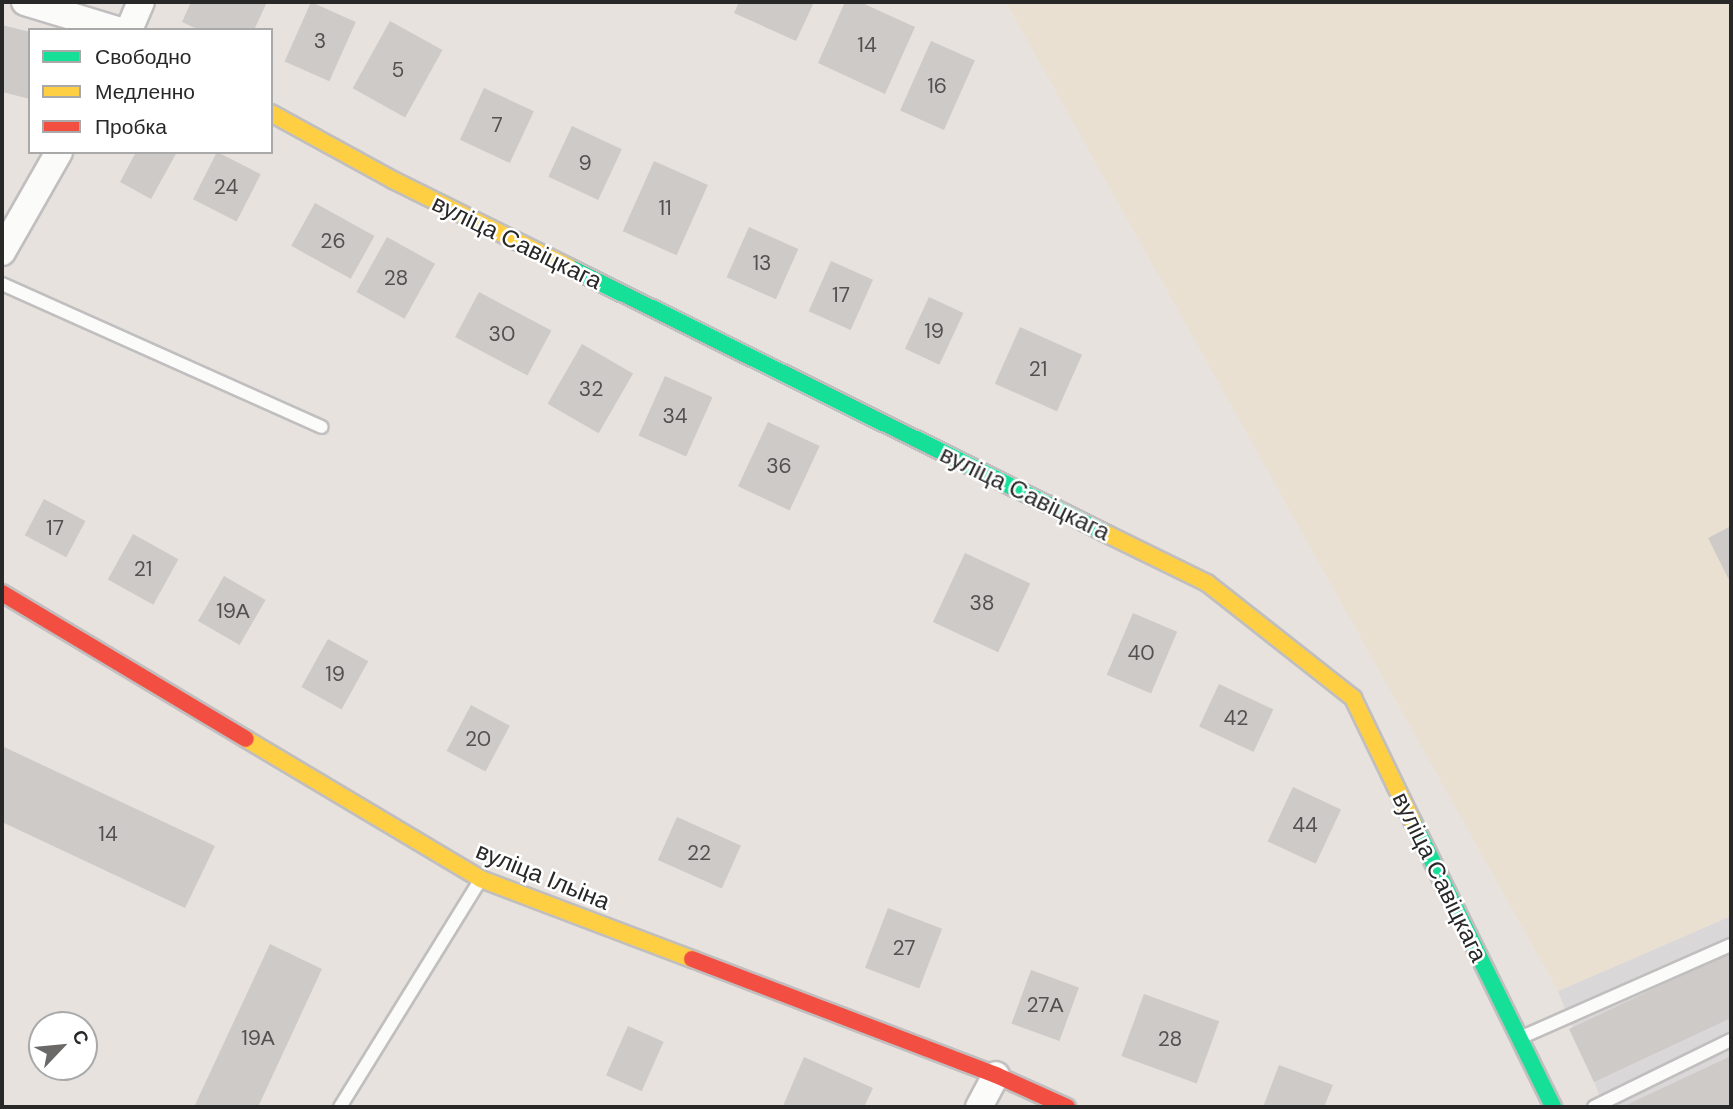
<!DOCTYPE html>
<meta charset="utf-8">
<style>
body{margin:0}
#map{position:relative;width:1733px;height:1109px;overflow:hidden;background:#e7e2dd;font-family:"DM Sans",sans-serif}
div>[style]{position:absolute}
.industrial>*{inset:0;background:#dad7d9}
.education>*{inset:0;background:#eae0d2}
.building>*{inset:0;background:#cecac7;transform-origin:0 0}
.roads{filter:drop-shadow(2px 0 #c0bebf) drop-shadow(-2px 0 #c0bebf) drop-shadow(0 2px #c0bebf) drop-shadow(0 -2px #c0bebf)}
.lane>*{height:12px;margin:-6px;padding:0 6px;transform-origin:6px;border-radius:6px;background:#fbfbfa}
.street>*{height:26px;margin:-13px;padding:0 13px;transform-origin:13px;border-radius:13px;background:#fbfbfa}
.fast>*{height:16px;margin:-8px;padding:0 8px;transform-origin:8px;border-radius:8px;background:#16e098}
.slow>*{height:16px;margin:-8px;padding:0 8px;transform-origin:8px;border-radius:8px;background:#ffcf43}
.jam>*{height:16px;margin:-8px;padding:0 8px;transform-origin:8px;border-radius:8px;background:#f24e42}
span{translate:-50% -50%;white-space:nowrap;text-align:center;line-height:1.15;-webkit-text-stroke:5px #fff;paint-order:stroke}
.number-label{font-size:21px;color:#525150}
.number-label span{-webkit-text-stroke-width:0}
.street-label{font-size:24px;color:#282828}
.frame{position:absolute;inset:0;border:4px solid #282828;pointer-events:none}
.legend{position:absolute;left:28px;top:28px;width:245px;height:126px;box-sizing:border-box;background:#fff;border:2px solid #a9a9a9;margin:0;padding:9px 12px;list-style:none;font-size:21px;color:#282828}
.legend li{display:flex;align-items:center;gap:14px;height:35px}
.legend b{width:35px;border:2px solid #a9a9a9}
.north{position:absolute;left:28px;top:1011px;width:70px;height:70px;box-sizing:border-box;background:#fff;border:2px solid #a9a9a9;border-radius:50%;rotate:64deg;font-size:19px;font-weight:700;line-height:28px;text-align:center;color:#282828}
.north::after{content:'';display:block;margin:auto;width:24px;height:32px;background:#6b6967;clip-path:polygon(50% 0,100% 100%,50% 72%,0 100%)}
</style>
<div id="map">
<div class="industrial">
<i style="clip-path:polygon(1731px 916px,1731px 1107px,1604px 1107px,1558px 991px)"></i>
</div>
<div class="education">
<i style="clip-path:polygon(1006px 2px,1731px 2px,1731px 916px,1558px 991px)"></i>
</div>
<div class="building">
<i style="clip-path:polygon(191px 2px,267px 2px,254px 30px,199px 30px,182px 22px)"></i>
<i style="left:311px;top:2px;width:49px;height:65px;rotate:24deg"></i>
<i style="clip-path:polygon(739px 2px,814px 2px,796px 41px,734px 13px)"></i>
<i style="clip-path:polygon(845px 2px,860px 2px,915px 27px,885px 94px,818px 63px)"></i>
<i style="left:390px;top:21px;width:60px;height:77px;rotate:29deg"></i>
<i style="clip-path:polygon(2px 25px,30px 32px,30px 99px,2px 92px)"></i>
<i style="left:931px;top:41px;width:48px;height:76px;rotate:24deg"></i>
<i style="left:484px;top:88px;width:55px;height:57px;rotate:25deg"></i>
<i style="left:572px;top:126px;width:55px;height:56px;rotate:25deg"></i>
<i style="clip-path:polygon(136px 152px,177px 152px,151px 199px,120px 182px)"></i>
<i style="left:217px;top:152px;width:49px;height:53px;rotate:27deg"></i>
<i style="left:654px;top:161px;width:59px;height:77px;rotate:24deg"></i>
<i style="left:315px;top:203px;width:68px;height:49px;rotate:29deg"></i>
<i style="left:749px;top:227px;width:54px;height:55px;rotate:24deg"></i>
<i style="left:387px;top:237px;width:55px;height:63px;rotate:29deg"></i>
<i style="left:831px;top:261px;width:46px;height:55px;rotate:24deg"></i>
<i style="left:479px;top:292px;width:82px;height:51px;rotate:28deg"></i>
<i style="left:929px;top:297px;width:38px;height:57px;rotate:25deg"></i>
<i style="left:1020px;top:327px;width:68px;height:62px;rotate:24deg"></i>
<i style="left:582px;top:344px;width:59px;height:69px;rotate:30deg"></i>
<i style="left:665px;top:376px;width:52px;height:65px;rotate:24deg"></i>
<i style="left:768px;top:422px;width:57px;height:71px;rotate:25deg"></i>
<i style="left:44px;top:499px;width:47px;height:41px;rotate:28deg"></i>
<i style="clip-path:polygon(1731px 526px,1731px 584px,1708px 538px)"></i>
<i style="left:133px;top:534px;width:52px;height:52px;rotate:29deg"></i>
<i style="left:965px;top:553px;width:72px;height:76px;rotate:25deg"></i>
<i style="left:224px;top:576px;width:48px;height:52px;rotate:30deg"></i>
<i style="left:1133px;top:613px;width:48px;height:67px;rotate:23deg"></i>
<i style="left:328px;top:639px;width:46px;height:55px;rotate:29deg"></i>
<i style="left:1219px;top:684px;width:60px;height:47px;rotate:25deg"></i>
<i style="left:471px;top:705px;width:44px;height:52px;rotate:28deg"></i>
<i style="clip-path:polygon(2px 746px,215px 846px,185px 908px,2px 822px)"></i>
<i style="left:1293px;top:787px;width:53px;height:60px;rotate:25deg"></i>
<i style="left:677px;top:817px;width:70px;height:47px;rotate:24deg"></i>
<i style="left:888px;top:908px;width:58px;height:64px;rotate:21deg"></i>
<i style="clip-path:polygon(270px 944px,322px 969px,258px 1107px,194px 1107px)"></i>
<i style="clip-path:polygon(1731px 952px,1731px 1018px,1594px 1082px,1569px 1029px)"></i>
<i style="left:1031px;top:970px;width:51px;height:57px;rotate:20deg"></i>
<i style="left:1144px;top:994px;width:80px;height:66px;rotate:20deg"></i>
<i style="left:628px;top:1026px;width:39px;height:54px;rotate:24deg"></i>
<i style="clip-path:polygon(1731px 1056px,1731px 1107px,1622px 1107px)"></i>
<i style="clip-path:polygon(804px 1057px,873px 1088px,864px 1107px,783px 1106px)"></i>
<i style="clip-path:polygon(1279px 1065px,1333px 1085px,1324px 1107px,1263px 1107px)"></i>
</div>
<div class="roads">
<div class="lane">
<i style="left:2px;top:284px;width:350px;rotate:24.1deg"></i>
<i style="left:1522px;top:1037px;width:228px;rotate:-23.8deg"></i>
<i style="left:340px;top:1107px;width:264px;rotate:-58.3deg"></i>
<i style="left:1594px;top:1107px;width:153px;rotate:-26.1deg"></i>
</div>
<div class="street">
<i style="left:25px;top:2px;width:96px;rotate:16.9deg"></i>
<i style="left:129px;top:30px;width:30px;rotate:-67deg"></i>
<i style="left:2px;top:252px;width:115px;rotate:-60.3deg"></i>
<i style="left:979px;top:1107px;width:36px;rotate:-62deg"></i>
</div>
<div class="fast">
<i style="left:569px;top:267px;width:601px;rotate:26.39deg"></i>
<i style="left:1413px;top:822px;width:318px;rotate:63.8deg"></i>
</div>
<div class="slow">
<i style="left:271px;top:113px;width:139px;rotate:28.8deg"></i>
<i style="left:393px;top:180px;width:196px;rotate:26.3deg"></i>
<i style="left:1107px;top:534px;width:111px;rotate:26.1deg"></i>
<i style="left:1207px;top:583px;width:186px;rotate:38.2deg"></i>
<i style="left:1353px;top:698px;width:138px;rotate:64.2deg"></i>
<i style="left:246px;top:739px;width:274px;rotate:30.8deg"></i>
<i style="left:481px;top:879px;width:226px;rotate:20.8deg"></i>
</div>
<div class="jam">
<i style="left:2px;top:593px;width:284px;rotate:30.9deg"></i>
<i style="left:692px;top:959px;width:325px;rotate:20.9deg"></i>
<i style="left:996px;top:1075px;width:78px;rotate:24.3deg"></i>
</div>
</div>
<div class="number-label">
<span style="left:320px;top:41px">3</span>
<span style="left:867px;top:45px">14</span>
<span style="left:398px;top:70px">5</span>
<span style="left:937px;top:86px">16</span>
<span style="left:497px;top:125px">7</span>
<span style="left:585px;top:163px">9</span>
<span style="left:226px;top:187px">24</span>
<span style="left:665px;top:208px">11</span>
<span style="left:333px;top:241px">26</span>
<span style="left:762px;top:263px">13</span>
<span style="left:396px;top:278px">28</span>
<span style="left:841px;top:295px">17</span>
<span style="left:934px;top:331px">19</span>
<span style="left:502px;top:334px">30</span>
<span style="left:1038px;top:369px">21</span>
<span style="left:591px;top:389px">32</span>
<span style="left:675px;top:416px">34</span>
<span style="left:779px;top:466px">36</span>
<span style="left:55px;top:528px">17</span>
<span style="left:143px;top:569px">21</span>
<span style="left:982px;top:603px">38</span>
<span style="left:233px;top:611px">19А</span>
<span style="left:1141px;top:653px">40</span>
<span style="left:335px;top:674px">19</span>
<span style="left:1236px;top:718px">42</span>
<span style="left:478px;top:739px">20</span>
<span style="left:1305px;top:825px">44</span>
<span style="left:108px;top:834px">14</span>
<span style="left:699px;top:853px">22</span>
<span style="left:904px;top:948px">27</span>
<span style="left:1045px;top:1005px">27А</span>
<span style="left:258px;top:1038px">19А</span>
<span style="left:1170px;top:1039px">28</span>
</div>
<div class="street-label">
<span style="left:517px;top:242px;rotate:26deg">вуліца Савіцкага</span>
<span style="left:1025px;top:493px;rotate:26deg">вуліца Савіцкага</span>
<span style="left:543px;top:876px;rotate:22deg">вуліца Ільіна</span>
<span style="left:1440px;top:877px;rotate:64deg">вуліца Савіцкага</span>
</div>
<div class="frame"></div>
<ul class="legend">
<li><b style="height:9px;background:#16e098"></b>Свободно</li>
<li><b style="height:9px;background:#ffcf43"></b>Медленно</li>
<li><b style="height:9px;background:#f24e42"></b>Пробка</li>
</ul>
<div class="north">С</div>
</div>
